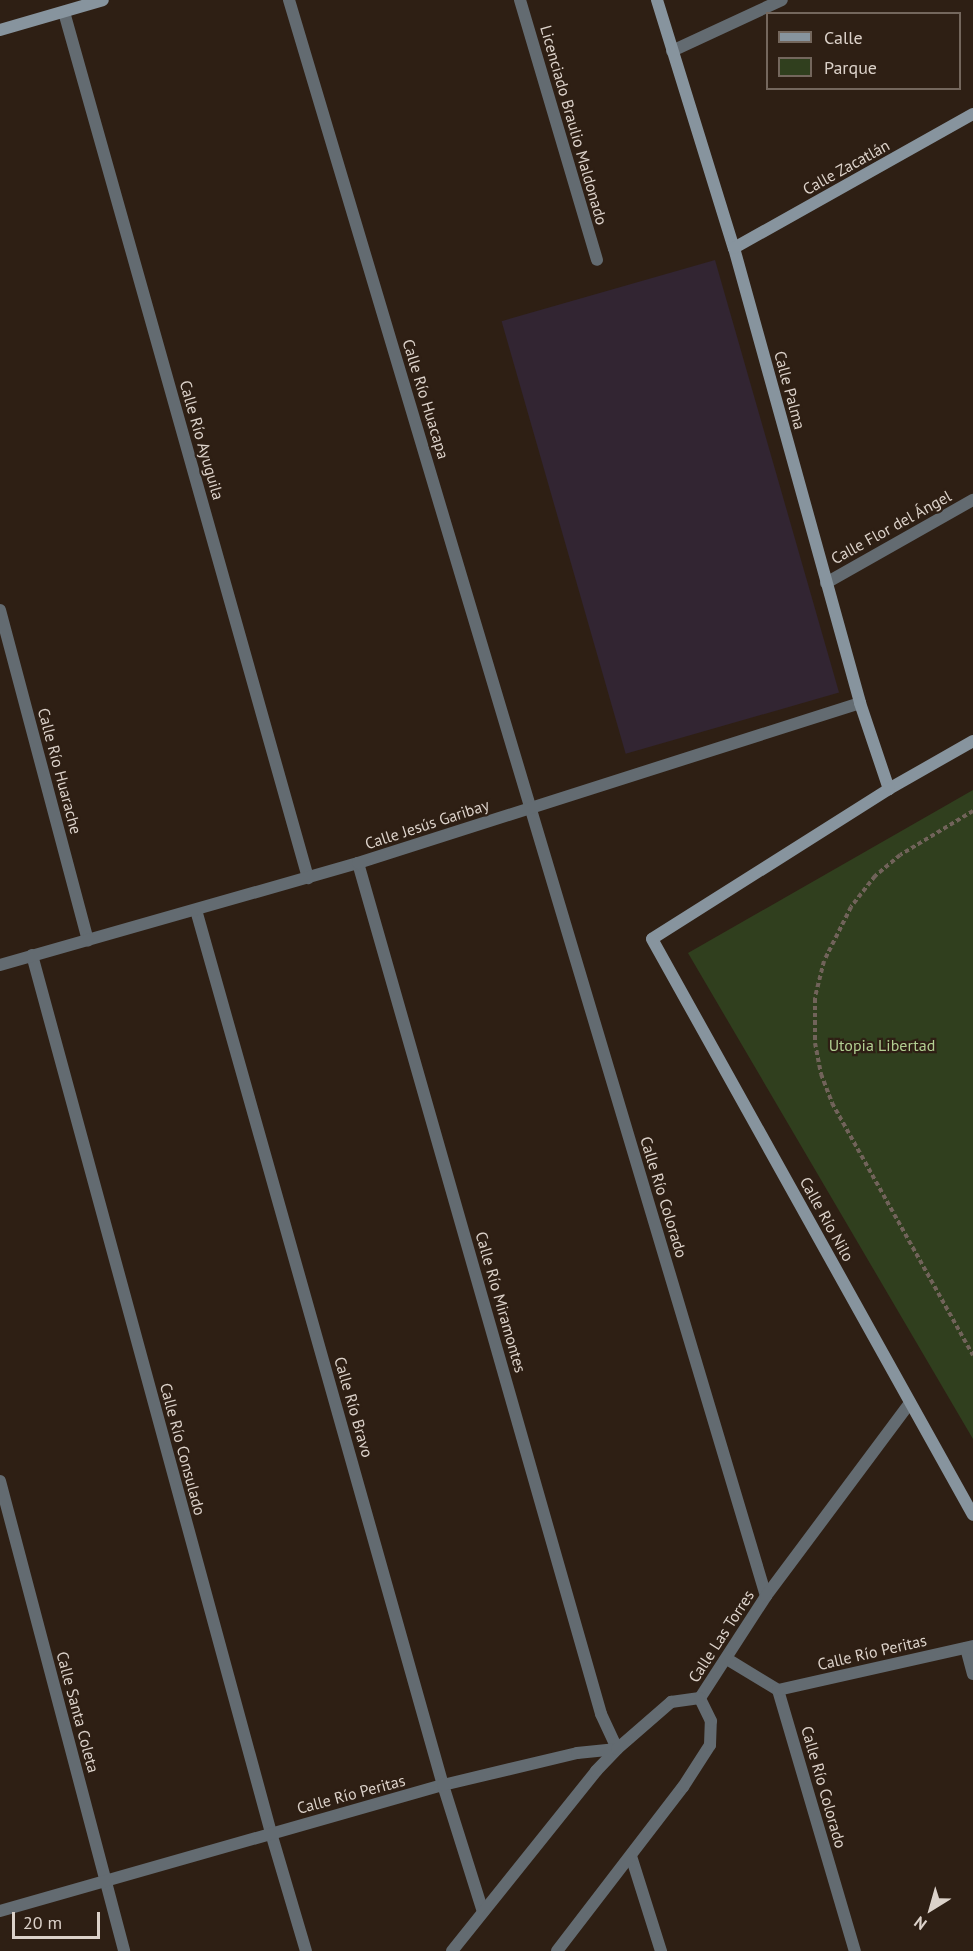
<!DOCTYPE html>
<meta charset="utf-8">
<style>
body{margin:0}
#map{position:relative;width:973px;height:1951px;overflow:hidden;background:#2e1f14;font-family:"PT Sans",sans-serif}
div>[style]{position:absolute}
.education>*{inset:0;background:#322532;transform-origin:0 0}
.green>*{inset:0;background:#303f1e}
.path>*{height:4px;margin-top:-2px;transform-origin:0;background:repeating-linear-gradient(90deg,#71635a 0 4.5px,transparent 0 7.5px)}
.street>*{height:12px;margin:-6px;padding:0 6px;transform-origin:6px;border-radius:6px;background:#636b71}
.secondary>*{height:12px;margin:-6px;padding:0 6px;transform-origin:6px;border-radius:6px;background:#87949e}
span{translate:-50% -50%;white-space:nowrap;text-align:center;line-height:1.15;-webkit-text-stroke:4.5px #2e1f14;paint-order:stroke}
.street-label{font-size:16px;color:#dcd2ca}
.park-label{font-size:16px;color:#b2cf92}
.legend{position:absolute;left:766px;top:12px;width:195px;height:78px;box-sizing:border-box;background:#2e1f14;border:2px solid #74675d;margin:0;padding:8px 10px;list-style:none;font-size:18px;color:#dcd2ca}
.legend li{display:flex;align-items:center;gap:12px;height:30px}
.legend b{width:30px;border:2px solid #74675d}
.north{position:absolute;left:901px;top:1879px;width:60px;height:60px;-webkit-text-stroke:4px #2e1f14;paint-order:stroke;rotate:217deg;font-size:16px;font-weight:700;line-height:24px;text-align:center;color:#dcd2ca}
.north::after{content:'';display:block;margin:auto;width:21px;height:27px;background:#dcd2ca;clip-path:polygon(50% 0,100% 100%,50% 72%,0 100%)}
.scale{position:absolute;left:12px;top:1912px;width:88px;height:27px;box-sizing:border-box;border:3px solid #dcd2ca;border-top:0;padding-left:8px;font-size:18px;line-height:21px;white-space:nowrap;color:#dcd2ca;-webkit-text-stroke:4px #2e1f14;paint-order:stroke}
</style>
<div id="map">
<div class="education">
<i style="left:715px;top:260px;width:450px;height:222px;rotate:74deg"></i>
</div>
<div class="green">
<i style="clip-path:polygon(973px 790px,973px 1439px,688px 953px)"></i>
</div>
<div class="path">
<i style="left:973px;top:811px;width:85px;rotate:148.9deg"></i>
<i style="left:900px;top:855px;width:33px;rotate:140deg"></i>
<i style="left:875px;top:876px;width:39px;rotate:128deg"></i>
<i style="left:851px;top:907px;width:60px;rotate:116.6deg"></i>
<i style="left:824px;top:961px;width:38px;rotate:104deg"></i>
<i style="left:815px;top:998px;width:45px;rotate:90deg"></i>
<i style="left:815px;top:1043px;width:32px;rotate:79deg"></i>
<i style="left:821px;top:1074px;width:31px;rotate:69deg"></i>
<i style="left:832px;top:1103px;width:289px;rotate:60.8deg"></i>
</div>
<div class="street">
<i style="left:289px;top:0;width:1666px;rotate:73.36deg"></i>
<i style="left:520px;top:0;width:271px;rotate:73.5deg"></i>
<i style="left:64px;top:12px;width:900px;rotate:74.26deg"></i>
<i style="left:672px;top:51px;width:121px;rotate:-24.9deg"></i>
<i style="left:826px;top:583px;width:169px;rotate:-29.5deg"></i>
<i style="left:0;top:610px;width:342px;rotate:75.1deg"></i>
<i style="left:358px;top:863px;width:885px;rotate:74.06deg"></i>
<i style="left:601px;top:1714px;width:38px;rotate:65deg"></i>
<i style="left:196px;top:910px;width:909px;rotate:74.24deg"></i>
<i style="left:443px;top:1785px;width:133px;rotate:72.5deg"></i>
<i style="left:32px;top:955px;width:910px;rotate:74.77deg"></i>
<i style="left:271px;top:1833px;width:123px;rotate:73.5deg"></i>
<i style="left:0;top:965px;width:372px;rotate:-15.9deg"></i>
<i style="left:358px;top:863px;width:527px;rotate:-17.68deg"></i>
<i style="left:0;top:1481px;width:486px;rotate:75.2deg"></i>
<i style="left:966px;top:1648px;width:27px;rotate:75deg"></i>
<i style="left:727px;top:1659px;width:60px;rotate:31.3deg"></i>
<i style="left:778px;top:1690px;width:272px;rotate:73.6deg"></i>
<i style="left:778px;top:1690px;width:200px;rotate:-12.7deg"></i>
<i style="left:700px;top:1698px;width:121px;rotate:-57.1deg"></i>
<i style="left:766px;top:1596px;width:241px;rotate:-53.3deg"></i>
<i style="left:631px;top:1856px;width:100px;rotate:72.5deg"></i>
<i style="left:0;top:1911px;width:461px;rotate:-15.9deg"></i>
<i style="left:443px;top:1785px;width:138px;rotate:-13.4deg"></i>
<i style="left:577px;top:1753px;width:40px;rotate:-5.7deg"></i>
<i style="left:452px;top:1951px;width:231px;rotate:-51.3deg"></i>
<i style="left:596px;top:1771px;width:30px;rotate:-46deg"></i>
<i style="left:617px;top:1749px;width:72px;rotate:-41deg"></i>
<i style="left:671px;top:1702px;width:29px;rotate:-8deg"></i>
<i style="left:557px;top:1951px;width:207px;rotate:-52.5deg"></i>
<i style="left:683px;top:1787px;width:50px;rotate:-57.3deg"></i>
<i style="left:710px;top:1745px;width:24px;rotate:-88deg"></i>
<i style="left:711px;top:1721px;width:25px;rotate:-116deg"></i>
</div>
<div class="secondary">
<i style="left:657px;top:0;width:260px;rotate:72.8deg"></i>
<i style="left:734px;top:248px;width:472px;rotate:74.5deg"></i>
<i style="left:860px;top:703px;width:91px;rotate:71.4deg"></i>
<i style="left:0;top:30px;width:107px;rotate:-16.2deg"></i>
<i style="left:734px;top:248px;width:274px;rotate:-29.3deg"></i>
<i style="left:973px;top:741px;width:97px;rotate:150.3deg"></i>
<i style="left:889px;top:789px;width:280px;rotate:147.7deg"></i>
<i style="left:652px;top:939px;width:659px;rotate:60.87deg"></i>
</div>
<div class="street-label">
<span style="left:574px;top:125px;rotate:74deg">Licenciado Braulio Maldonado</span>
<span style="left:846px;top:167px;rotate:-29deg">Calle Zacatlán</span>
<span style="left:790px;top:390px;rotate:75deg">Calle Palma</span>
<span style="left:426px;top:399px;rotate:73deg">Calle Río Huacapa</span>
<span style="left:202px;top:440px;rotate:74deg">Calle Río Ayuguila</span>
<span style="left:891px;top:527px;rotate:-29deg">Calle Flor del Ángel</span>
<span style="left:60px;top:771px;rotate:75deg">Calle Río Huarache</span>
<span style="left:427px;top:824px;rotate:-18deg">Calle Jesús Garibay</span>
<span style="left:664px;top:1197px;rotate:73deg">Calle Río Colorado</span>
<span style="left:827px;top:1219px;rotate:61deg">Calle Río Nilo</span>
<span style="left:501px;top:1302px;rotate:74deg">Calle Río Miramontes</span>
<span style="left:354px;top:1407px;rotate:74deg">Calle Río Bravo</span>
<span style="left:183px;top:1449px;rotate:75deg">Calle Río Consulado</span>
<span style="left:721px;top:1636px;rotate:-57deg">Calle Las Torres</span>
<span style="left:872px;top:1652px;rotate:-13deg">Calle Río Peritas</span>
<span style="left:78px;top:1712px;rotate:75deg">Calle Santa Coleta</span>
<span style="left:824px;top:1787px;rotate:74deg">Calle Río Colorado</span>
<span style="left:351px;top:1794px;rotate:-15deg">Calle Río Peritas</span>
</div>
<div class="park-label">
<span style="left:882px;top:1045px">Utopia Libertad</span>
</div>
<ul class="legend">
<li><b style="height:8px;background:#87949e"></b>Calle</li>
<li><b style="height:16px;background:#303f1e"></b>Parque</li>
</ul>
<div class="north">N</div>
<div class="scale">20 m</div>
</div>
